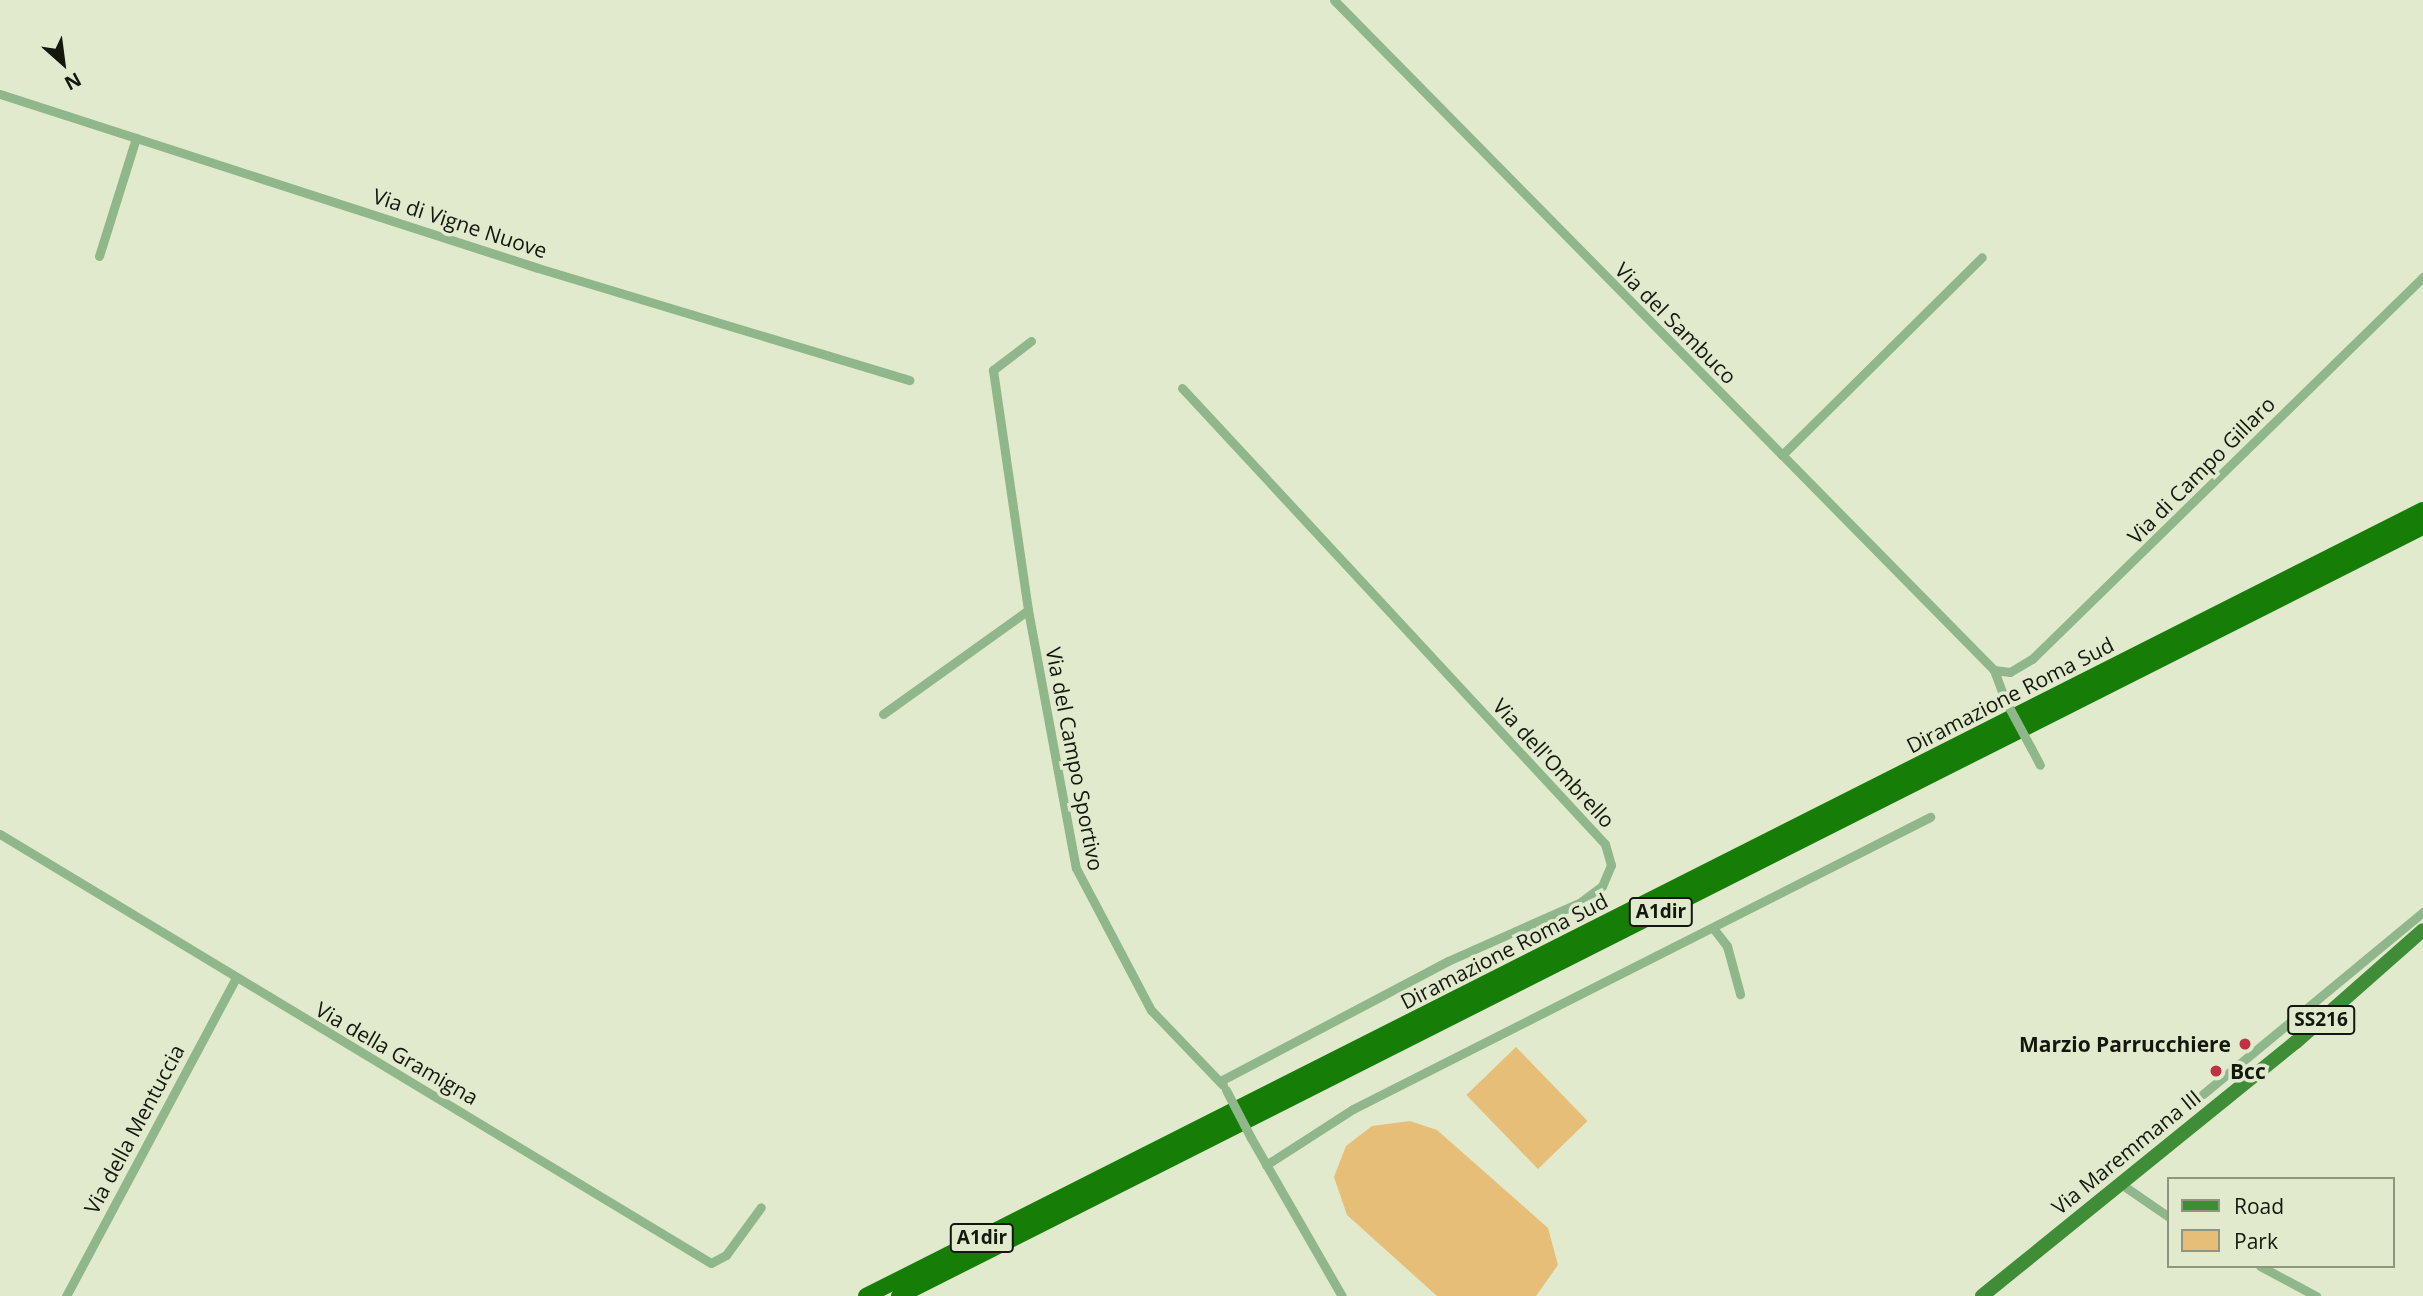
<!DOCTYPE html>
<style>
body{margin:0}
#map{position:relative;width:2423px;height:1296px;overflow:hidden;background:#e1eacd;font-family:"Open Sans",sans-serif}
div>[style]{position:absolute}
.green>*{inset:0;background:#e7be77;transform-origin:0 0}
.street>*{height:9px;margin:-4.5px;padding:0 4.5px;transform-origin:4.5px;border-radius:4.5px;background:#90b78b}
.primary>*{height:14px;margin:-7px;padding:0 7px;transform-origin:7px;border-radius:7px;background:#408d38}
.highway>*{height:16px;margin:-8px;padding:0 8px;transform-origin:8px;border-radius:8px;background:#167d06}
.street-bridge>*{height:9px;margin:-4.5px;padding:0 4.5px;transform-origin:4.5px;border-radius:4.5px;background:#90b78b}
.dots>*{width:19px;height:19px;translate:-50% -50%;box-sizing:border-box;border:4px solid #e1eacd;border-radius:50%}
span{translate:-50% -50%;white-space:nowrap;text-align:center;line-height:1.15;-webkit-text-stroke:7px #e1eacd;paint-order:stroke}
.shield-label span{padding:2px 5px;background:#e1eacd;border:2px solid;border-radius:5px;-webkit-text-stroke-width:0}
.shield-label{font-size:19px;color:#14170d;font-weight:700}
.street-label{font-size:21px;color:#14170d}
.poi-label{font-size:21px;color:#14170d;font-weight:700}
.right{translate:-100% -50%;text-align:right}
.left{translate:0 -50%;text-align:left}
.legend{position:absolute;left:2167px;top:1177px;width:228px;height:91px;box-sizing:border-box;background:#e1eacd;border:2px solid #8f9680;margin:0;padding:9px 12px;list-style:none;font-size:21px;color:#14170d}
.legend li{display:flex;align-items:center;gap:14px;height:35px}
.legend b{width:35px;border:2px solid #8f9680}
.north{position:absolute;left:28px;top:28px;width:70px;height:70px;-webkit-text-stroke:5px #e1eacd;paint-order:stroke;rotate:152deg;font-size:19px;font-weight:700;line-height:28px;text-align:center;color:#14170d}
.north::after{content:'';display:block;margin:auto;width:24px;height:32px;background:#14170d;clip-path:polygon(50% 0,100% 100%,50% 72%,0 100%)}
</style>
<div id="map">
<div class="green">
<i style="left:1516px;top:1047px;width:103px;height:69px;rotate:46deg"></i>
<i style="clip-path:polygon(1410px 1121px,1437px 1130px,1548px 1228px,1558px 1265px,1536px 1296px,1437px 1296px,1347px 1215px,1334px 1177px,1346px 1146px,1372px 1126px)"></i>
</div>
<div class="street">
<i style="left:1334px;top:0;width:940px;rotate:45.43deg"></i>
<i style="left:0;top:94px;width:565px;rotate:17.92deg"></i>
<i style="left:538px;top:268px;width:388px;rotate:16.8deg"></i>
<i style="left:99px;top:256px;width:124px;rotate:-72.6deg"></i>
<i style="left:1031px;top:341px;width:48px;rotate:142.7deg"></i>
<i style="left:993px;top:370px;width:243px;rotate:81.7deg"></i>
<i style="left:1028px;top:610px;width:262px;rotate:79.5deg"></i>
<i style="left:1076px;top:868px;width:161px;rotate:62.2deg"></i>
<i style="left:1151px;top:1010px;width:104px;rotate:46.2deg"></i>
<i style="left:1182px;top:388px;width:622px;rotate:47.15deg"></i>
<i style="left:1605px;top:844px;width:22px;rotate:74deg"></i>
<i style="left:1611px;top:865px;width:23px;rotate:113deg"></i>
<i style="left:1602px;top:886px;width:26px;rotate:143deg"></i>
<i style="left:1581px;top:902px;width:145px;rotate:156.1deg"></i>
<i style="left:1448px;top:961px;width:258px;rotate:152.2deg"></i>
<i style="left:1782px;top:455px;width:281px;rotate:-44.7deg"></i>
<i style="left:1994px;top:670px;width:16px;rotate:7deg"></i>
<i style="left:2010px;top:672px;width:26px;rotate:-31deg"></i>
<i style="left:2032px;top:659px;width:547px;rotate:-44.33deg"></i>
<i style="left:1994px;top:670px;width:32px;rotate:70deg"></i>
<i style="left:883px;top:714px;width:178px;rotate:-35.6deg"></i>
<i style="left:2031px;top:748px;width:19px;rotate:62deg"></i>
<i style="left:0;top:834px;width:830px;rotate:31.11deg"></i>
<i style="left:711px;top:1263px;width:17px;rotate:-28deg"></i>
<i style="left:726px;top:1255px;width:59px;rotate:-53.9deg"></i>
<i style="left:1713px;top:928px;width:23px;rotate:52deg"></i>
<i style="left:1727px;top:946px;width:50px;rotate:74.8deg"></i>
<i style="left:2203px;top:1094px;width:286px;rotate:-39.6deg"></i>
<i style="left:1251px;top:1138px;width:182px;rotate:60.1deg"></i>
<i style="left:1266px;top:1165px;width:103px;rotate:-32.8deg"></i>
<i style="left:1353px;top:1109px;width:647px;rotate:-26.84deg"></i>
<i style="left:2121px;top:1184px;width:58px;rotate:34.5deg"></i>
<i style="left:2260px;top:1266px;width:64px;rotate:28.2deg"></i>
<i style="left:66px;top:1296px;width:359px;rotate:-61.9deg"></i>
</div>
<div class="primary">
<i style="left:1982px;top:1296px;width:404px;rotate:-39deg"></i>
<i style="left:2296px;top:1042px;width:169px;rotate:-41.4deg"></i>
</div>
<div class="highway">
<i style="left:866px;top:1296px;width:1744px;rotate:-26.79deg"></i>
<i style="left:899px;top:1296px;width:1707px;rotate:-26.78deg"></i>
</div>
<div class="street-bridge">
<i style="left:2005px;top:700px;width:55px;rotate:61.6deg"></i>
<i style="left:1226px;top:1090px;width:54px;rotate:62.5deg"></i>
</div>
<div class="dots">
<i style="left:2245px;top:1044px;background:#c13144"></i>
<i style="left:2216px;top:1071px;background:#c13144"></i>
</div>
<div class="shield-label">
<span style="left:1661px;top:912px">A1dir</span>
<span style="left:2321px;top:1020px">SS216</span>
<span style="left:982px;top:1238px">A1dir</span>
</div>
<div class="street-label">
<span style="left:460px;top:223px;rotate:18deg">Via di Vigne Nuove</span>
<span style="left:1676px;top:323px;rotate:45deg">Via del Sambuco</span>
<span style="left:2201px;top:470px;rotate:-45deg">Via di Campo Gillaro</span>
<span style="left:2010px;top:695px;rotate:-27deg">Diramazione Roma Sud</span>
<span style="left:1075px;top:759px;rotate:79deg">Via del Campo Sportivo</span>
<span style="left:1554px;top:763px;rotate:47deg">Via dell'Ombrello</span>
<span style="left:1504px;top:951px;rotate:-27deg">Diramazione Roma Sud</span>
<span style="left:397px;top:1053px;rotate:30deg">Via della Gramigna</span>
<span style="left:134px;top:1129px;rotate:-62deg">Via della Mentuccia</span>
<span style="left:2126px;top:1152px;rotate:-39deg">Via Maremmana III</span>
</div>
<div class="poi-label">
<span class="right" style="left:2231px;top:1044px">Marzio Parrucchiere</span>
<span class="left" style="left:2230px;top:1071px">Bcc</span>
</div>
<ul class="legend">
<li><b style="height:9px;background:#408d38"></b>Road</li>
<li><b style="height:19px;background:#e7be77"></b>Park</li>
</ul>
<div class="north">N</div>
</div>
